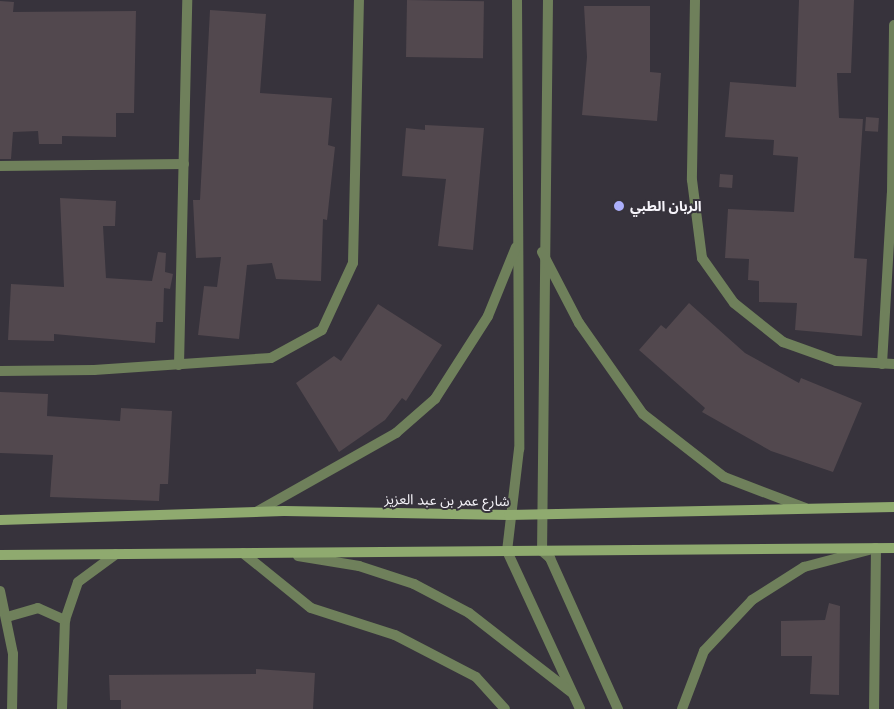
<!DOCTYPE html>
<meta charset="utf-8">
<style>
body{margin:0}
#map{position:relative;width:894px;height:709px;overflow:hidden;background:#37333c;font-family:"DM Sans","Noto Sans Arabic",sans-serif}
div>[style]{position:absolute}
.building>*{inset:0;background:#52484e;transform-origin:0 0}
.minor>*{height:10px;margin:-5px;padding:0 5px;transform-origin:5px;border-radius:5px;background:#6f805b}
.tertiary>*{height:10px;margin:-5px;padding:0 5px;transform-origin:5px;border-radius:5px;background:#6f805b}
.secondary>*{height:10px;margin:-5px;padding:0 5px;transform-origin:5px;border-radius:5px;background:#8faa6f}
.dots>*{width:14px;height:14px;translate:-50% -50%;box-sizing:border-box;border:2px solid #37333c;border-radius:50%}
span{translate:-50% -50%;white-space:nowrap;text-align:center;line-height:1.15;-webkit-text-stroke:4px #37333c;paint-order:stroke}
.poi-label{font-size:14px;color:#f6f4fa;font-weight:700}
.left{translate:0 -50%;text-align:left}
.street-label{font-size:14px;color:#f6f4fa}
</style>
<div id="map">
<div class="building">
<i style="left:407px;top:0;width:77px;height:57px;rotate:1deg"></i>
<i style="clip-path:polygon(799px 0,854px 0,851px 73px,837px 73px,839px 118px,863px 119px,854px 258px,867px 259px,862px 336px,795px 330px,797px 303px,759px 302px,759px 281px,748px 280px,749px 259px,725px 258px,728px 209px,794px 212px,798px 157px,773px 155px,774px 140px,725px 137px,730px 82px,796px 87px)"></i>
<i style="clip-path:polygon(0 1px,14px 2px,13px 12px,136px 11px,134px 113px,116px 113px,116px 137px,62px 136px,62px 144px,39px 144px,38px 131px,13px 132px,11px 159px,0 159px)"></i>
<i style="clip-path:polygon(584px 6px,650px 6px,650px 72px,661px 73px,657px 121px,582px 115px,587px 57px)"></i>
<i style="clip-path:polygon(210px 10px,266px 14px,260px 93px,332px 98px,328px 145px,335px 147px,327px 220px,323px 219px,321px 281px,276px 279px,272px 263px,247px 265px,239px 339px,198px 335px,204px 286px,217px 287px,221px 257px,196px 258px,193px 200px,200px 200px)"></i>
<i style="left:866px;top:117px;width:13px;height:14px;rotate:4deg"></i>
<i style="clip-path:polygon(425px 125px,484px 128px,473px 250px,438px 246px,446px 179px,402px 176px,406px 128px,425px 130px)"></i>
<i style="left:720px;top:174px;width:13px;height:13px;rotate:4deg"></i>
<i style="clip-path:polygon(60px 198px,116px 201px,115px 226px,103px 226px,106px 278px,152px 281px,158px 252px,166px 253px,165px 272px,173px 274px,170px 289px,164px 288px,163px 322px,156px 322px,155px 343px,54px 334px,54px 341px,8px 340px,11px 284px,64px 287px)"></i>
<i style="clip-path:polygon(689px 303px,745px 353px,799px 383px,801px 378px,862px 403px,833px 472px,771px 451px,702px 412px,705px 408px,639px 350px,661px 325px,666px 329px)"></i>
<i style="clip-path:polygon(378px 304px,442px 345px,406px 401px,402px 398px,385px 420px,339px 452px,296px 383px,334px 356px,341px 361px)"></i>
<i style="clip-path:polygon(0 392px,48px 394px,47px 416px,120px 421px,121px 408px,172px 411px,168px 484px,160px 484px,159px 501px,50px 497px,53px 455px,0 453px)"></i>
<i style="clip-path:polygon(829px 603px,840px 606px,839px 695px,810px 694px,812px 656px,781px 656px,781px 621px,825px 620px)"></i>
<i style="clip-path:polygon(256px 669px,315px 673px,313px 709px,121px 709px,121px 700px,110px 700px,109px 675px,256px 674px)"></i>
</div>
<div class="minor">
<i style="left:695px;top:0;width:180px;rotate:91deg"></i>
<i style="left:692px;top:180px;width:79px;rotate:82.7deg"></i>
<i style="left:702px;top:258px;width:55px;rotate:54.6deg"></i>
<i style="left:734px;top:303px;width:63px;rotate:38.5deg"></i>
<i style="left:783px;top:342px;width:56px;rotate:19.7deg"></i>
<i style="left:836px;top:361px;width:58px;rotate:3deg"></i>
<i style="left:0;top:166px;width:184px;rotate:-0.6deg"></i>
<i style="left:882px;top:364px;width:171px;rotate:-86.7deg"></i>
<i style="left:892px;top:193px;width:168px;rotate:-89.3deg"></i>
<i style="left:179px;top:365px;width:365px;rotate:-88.7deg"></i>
<i style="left:0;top:371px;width:94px;rotate:-0.6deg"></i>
<i style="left:94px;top:370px;width:177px;rotate:-3.9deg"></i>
<i style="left:271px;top:358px;width:58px;rotate:-28.8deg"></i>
<i style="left:322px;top:330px;width:74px;rotate:-65.2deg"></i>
<i style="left:353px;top:263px;width:263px;rotate:-88.7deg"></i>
<i style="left:243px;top:553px;width:87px;rotate:39deg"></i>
<i style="left:311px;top:608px;width:88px;rotate:17.8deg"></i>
<i style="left:395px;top:635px;width:91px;rotate:27.4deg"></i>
<i style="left:476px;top:677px;width:43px;rotate:47.8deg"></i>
</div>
<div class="tertiary">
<i style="left:517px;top:0;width:449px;rotate:89.7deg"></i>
<i style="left:519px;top:449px;width:103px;rotate:96.7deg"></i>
<i style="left:507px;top:551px;width:174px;rotate:65.2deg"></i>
<i style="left:548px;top:0;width:551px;rotate:90.62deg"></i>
<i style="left:542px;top:551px;width:11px;rotate:41deg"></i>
<i style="left:550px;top:558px;width:166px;rotate:65.8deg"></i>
<i style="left:542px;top:252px;width:80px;rotate:62.5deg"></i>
<i style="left:579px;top:323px;width:111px;rotate:54.9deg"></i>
<i style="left:643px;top:414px;width:103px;rotate:37.9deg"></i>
<i style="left:724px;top:477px;width:87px;rotate:20.9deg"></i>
<i style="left:256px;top:512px;width:161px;rotate:-29.4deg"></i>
<i style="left:396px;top:433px;width:52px;rotate:-41.1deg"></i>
<i style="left:435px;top:399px;width:98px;rotate:-57.4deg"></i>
<i style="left:488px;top:316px;width:74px;rotate:-67.9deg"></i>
<i style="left:298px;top:556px;width:62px;rotate:9.3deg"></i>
<i style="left:359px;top:566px;width:58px;rotate:18.1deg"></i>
<i style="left:414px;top:584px;width:62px;rotate:27.8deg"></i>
<i style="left:469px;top:613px;width:129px;rotate:37.8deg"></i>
<i style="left:0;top:591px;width:64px;rotate:78.3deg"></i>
<i style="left:13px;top:654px;width:55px;rotate:91deg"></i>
<i style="left:7px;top:617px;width:32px;rotate:-16deg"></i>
<i style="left:38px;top:608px;width:30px;rotate:24deg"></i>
<i style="left:62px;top:709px;width:89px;rotate:-88.1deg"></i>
<i style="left:65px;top:620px;width:40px;rotate:-71.1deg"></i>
<i style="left:78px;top:582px;width:47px;rotate:-36.4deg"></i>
<i style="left:682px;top:709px;width:62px;rotate:-69.2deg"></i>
<i style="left:704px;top:651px;width:70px;rotate:-46.7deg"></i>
<i style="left:752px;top:600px;width:62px;rotate:-32.4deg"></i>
<i style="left:804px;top:567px;width:74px;rotate:-14.8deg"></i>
<i style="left:876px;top:548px;width:161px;rotate:90.7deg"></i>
</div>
<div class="secondary">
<i style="left:0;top:520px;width:284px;rotate:-1.8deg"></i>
<i style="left:284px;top:511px;width:225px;rotate:1deg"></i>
<i style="left:509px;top:515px;width:385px;rotate:-1.2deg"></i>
<i style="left:0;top:555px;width:894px;rotate:-0.45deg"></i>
</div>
<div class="dots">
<i style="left:619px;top:206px;background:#acaffb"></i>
</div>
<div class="poi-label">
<span class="left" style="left:630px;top:206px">الربان الطبي</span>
</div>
<div class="street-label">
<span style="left:447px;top:500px;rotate:1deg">شارع عمر بن عبد العزيز</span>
</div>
</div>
